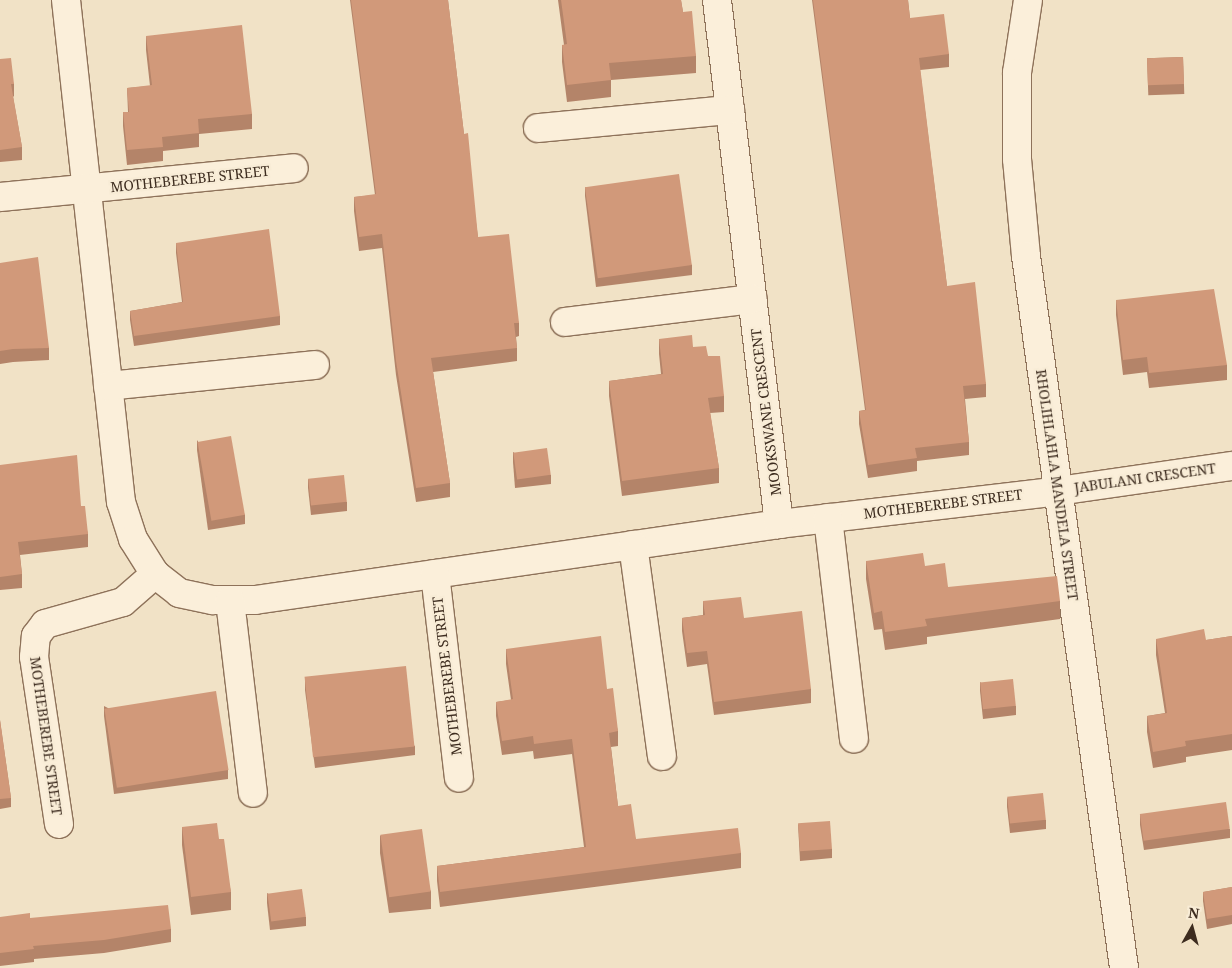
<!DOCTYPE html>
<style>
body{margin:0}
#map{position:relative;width:1232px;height:968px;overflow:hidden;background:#f1e2c6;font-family:"Noto Serif",serif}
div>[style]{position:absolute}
.roads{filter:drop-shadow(1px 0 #8e725a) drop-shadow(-1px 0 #8e725a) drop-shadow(0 1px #8e725a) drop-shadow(0 -1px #8e725a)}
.street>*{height:28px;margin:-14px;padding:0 14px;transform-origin:14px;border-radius:14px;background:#fbefda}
.secondary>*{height:28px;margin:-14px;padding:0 14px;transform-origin:14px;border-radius:14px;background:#fbefda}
.wall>*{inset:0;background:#b48469;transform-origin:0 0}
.building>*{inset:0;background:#d1997a;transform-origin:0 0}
span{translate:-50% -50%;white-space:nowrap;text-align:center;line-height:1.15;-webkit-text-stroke:4.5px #f8ecd6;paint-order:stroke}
.street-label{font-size:14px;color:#3d2c1f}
.north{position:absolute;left:1167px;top:903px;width:50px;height:50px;-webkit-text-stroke:4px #f8ecd6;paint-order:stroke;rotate:7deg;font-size:14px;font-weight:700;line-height:20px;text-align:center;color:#3d2c1f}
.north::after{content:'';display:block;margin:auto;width:18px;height:22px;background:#3d2c1f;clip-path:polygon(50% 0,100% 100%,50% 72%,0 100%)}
</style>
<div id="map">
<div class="roads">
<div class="street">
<i style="left:66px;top:0;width:505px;rotate:83.75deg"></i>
<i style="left:121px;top:502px;width:39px;rotate:72deg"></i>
<i style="left:133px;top:539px;width:41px;rotate:57.8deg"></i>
<i style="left:155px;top:574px;width:31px;rotate:38deg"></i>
<i style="left:179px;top:593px;width:35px;rotate:12deg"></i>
<i style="left:213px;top:600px;width:42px"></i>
<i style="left:255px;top:600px;width:529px;rotate:-8.25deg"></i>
<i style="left:779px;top:524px;width:281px;rotate:-6.7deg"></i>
<i style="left:1058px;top:491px;width:176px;rotate:-8.2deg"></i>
<i style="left:717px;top:0;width:528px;rotate:83.25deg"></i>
<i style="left:538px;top:128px;width:193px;rotate:-5.4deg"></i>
<i style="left:0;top:197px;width:295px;rotate:-5.6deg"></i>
<i style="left:565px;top:322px;width:189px;rotate:-7deg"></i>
<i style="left:108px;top:386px;width:208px;rotate:-5.8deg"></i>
<i style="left:828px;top:518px;width:222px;rotate:83.3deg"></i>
<i style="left:633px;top:545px;width:213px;rotate:82.2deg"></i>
<i style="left:435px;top:574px;width:205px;rotate:83.3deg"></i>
<i style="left:230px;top:601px;width:193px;rotate:83.2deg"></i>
<i style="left:59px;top:824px;width:169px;rotate:-98.5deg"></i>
<i style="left:34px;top:657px;width:21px;rotate:-85deg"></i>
<i style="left:36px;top:636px;width:15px;rotate:-53deg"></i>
<i style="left:45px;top:624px;width:81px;rotate:-15.8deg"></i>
<i style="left:123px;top:602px;width:43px;rotate:-41.2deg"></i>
</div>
<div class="secondary">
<i style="left:1028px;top:0;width:74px;rotate:98.6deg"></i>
<i style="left:1017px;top:73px;width:86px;rotate:90deg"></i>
<i style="left:1017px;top:159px;width:97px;rotate:84.7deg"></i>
<i style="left:1026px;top:256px;width:719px;rotate:82.16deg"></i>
</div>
</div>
<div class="wall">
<i style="clip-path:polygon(350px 0,448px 0,464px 134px,478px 237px,519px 323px,519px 336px,516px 337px,517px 348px,517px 361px,433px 372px,450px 483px,450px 497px,416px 502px,396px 375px,382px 248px,359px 251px,354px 211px,354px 197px,375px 195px)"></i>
<i style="clip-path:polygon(558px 0,681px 0,683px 12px,696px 56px,696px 73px,611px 80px,611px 97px,567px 102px,562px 62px,562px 45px,564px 45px)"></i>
<i style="clip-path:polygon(812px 0,908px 0,910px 18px,949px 54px,949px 67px,920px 70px,947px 286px,986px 384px,986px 397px,965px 399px,969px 442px,969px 455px,917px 461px,917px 471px,868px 478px,859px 424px,859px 411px,865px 410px)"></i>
<i style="clip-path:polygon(146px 36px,252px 114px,252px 129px,199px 134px,199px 147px,163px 151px,163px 161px,127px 165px,123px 126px,123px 112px,128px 112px,127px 88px,150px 86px,146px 50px)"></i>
<i style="left:1183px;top:57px;width:37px;height:36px;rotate:88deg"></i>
<i style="clip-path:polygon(0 59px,14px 84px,14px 96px,13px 97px,22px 147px,22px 160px,0 162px)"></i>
<i style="clip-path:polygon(585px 187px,692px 265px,692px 275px,596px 287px,585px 196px)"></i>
<i style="clip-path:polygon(176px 243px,280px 316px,280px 325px,134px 346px,130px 320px,130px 311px,182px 302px,176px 253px)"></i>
<i style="clip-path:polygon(0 263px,49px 348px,49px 360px,13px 362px,0 364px)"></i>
<i style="clip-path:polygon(1116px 300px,1227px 365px,1227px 380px,1149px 388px,1147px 372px,1123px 375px,1116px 315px)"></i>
<i style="clip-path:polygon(659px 339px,693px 347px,708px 356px,724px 396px,724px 412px,710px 413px,719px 468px,719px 483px,622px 496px,609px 396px,609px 381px,661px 374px,659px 354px)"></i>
<i style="clip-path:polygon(197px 440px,245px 515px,245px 524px,208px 530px,197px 450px)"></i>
<i style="clip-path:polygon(513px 452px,551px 475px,551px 484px,515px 488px,513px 462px)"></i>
<i style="clip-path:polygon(0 465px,81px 506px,88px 534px,88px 547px,20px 555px,22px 574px,22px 588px,0 590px)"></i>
<i style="clip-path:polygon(308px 479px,347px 502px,347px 511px,311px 515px,308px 488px)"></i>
<i style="clip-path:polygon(866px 561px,925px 566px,948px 587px,1060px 601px,1060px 619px,927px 637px,927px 644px,885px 650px,882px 629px,874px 630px,866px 579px)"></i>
<i style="clip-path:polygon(703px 601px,744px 618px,811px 689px,811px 703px,714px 715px,707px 664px,687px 667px,682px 631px,682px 618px,703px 615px)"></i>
<i style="clip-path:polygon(1232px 636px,1232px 750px,1186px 757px,1186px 762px,1153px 768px,1147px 732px,1147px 716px,1165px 713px,1156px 655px,1156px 639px,1206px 640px)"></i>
<i style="clip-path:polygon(506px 649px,607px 689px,618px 731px,618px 746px,611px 747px,618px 806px,636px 839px,741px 853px,741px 868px,440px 907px,437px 881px,437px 866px,584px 847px,572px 754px,534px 759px,533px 751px,502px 755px,496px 716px,496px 702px,511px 700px,506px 664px)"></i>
<i style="clip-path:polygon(305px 680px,415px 746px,415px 755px,315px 768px,305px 690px)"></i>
<i style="clip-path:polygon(980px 682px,1016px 706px,1016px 715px,983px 719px,980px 691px)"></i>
<i style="clip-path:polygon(104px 706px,228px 770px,228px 779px,114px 794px,104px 716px)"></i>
<i style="clip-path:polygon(0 720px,11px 798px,11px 807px,0 809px)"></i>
<i style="clip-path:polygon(1007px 798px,1046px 820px,1046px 829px,1010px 833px,1007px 807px)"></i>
<i style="clip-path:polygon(1140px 815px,1230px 829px,1230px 838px,1144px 850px,1140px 825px)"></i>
<i style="clip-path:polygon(798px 824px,832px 849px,832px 858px,800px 861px)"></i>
<i style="clip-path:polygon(182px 827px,219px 839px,231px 892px,231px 910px,191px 915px,182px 845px)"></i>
<i style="clip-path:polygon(380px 835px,431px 891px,431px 909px,389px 913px,380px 853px)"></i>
<i style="clip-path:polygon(1232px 887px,1232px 924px,1207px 929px,1203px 901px,1203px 892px)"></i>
<i style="clip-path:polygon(267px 893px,306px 917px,306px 926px,270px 930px,267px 903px)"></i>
<i style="clip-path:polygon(0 917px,30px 918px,171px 929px,171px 942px,104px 953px,34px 959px,34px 962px,0 966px)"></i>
</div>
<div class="building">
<i style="clip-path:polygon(351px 0,448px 0,464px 134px,468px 133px,478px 237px,509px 234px,519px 323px,514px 323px,517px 348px,431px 358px,450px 483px,416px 488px,396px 361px,382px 234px,359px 237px,354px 197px,376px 194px)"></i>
<i style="clip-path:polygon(561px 0,681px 0,683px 12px,692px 11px,696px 56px,609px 63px,611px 80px,567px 85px,562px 45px,567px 44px)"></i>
<i style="clip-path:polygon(813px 0,908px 0,910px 18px,944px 14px,949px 54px,919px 58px,947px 286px,975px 282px,986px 384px,963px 386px,969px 442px,915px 448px,917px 458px,868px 465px,859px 411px,866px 410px)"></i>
<i style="clip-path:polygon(242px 25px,252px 114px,198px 119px,199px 133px,162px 137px,163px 147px,127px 150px,123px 112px,129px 112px,127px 88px,152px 85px,146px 36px)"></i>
<i style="left:1183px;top:57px;width:27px;height:36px;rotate:88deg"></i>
<i style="clip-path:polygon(11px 58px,14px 84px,11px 84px,22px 147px,0 150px,0 59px)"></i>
<i style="left:679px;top:174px;width:92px;height:95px;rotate:82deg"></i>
<i style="clip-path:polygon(269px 229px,280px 316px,134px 336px,130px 311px,183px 302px,176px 243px)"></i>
<i style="clip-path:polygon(38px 257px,49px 348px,13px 349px,0 351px,0 263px)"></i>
<i style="clip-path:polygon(1214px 289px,1227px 365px,1149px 373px,1147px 357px,1123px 360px,1116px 300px)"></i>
<i style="clip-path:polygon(692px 335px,693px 347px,706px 346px,708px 356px,720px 356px,724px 396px,708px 398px,719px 468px,622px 481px,609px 381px,663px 374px,659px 339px)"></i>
<i style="left:231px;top:436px;width:80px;height:34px;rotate:80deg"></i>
<i style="left:547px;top:448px;width:27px;height:34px;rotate:82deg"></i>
<i style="clip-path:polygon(77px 455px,81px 506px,85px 506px,88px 534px,18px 542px,22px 574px,0 577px,0 465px)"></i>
<i style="left:344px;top:475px;width:27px;height:36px;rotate:84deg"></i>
<i style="clip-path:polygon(923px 553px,925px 566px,945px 563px,948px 587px,1057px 576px,1060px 601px,925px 619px,927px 626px,885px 632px,882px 611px,874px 613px,866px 561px)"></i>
<i style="clip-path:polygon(741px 597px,744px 618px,802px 611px,811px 689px,714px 702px,707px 651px,687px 653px,682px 618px,705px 615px,703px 601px)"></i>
<i style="clip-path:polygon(1204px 629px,1206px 640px,1232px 636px,1232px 734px,1185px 741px,1186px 746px,1153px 752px,1147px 716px,1167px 713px,1156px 639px)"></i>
<i style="clip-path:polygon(601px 636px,607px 689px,613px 688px,618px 731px,609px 733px,618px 806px,631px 804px,636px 839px,738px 828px,741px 853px,440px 892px,437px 866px,586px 847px,572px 739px,534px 744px,533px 736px,502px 741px,496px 702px,513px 699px,506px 649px)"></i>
<i style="left:406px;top:666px;width:81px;height:102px;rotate:84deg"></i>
<i style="left:1013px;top:679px;width:27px;height:33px;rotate:84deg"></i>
<i style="left:216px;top:691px;width:80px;height:113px;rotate:81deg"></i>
<i style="clip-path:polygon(0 720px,11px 798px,0 799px)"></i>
<i style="left:1043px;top:793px;width:27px;height:36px;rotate:84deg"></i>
<i style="left:1226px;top:802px;width:27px;height:87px;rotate:82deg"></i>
<i style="left:830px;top:821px;width:28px;height:32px;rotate:86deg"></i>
<i style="clip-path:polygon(217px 823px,219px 839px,224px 839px,231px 892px,191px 897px,182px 827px)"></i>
<i style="left:422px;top:829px;width:63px;height:42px;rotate:82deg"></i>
<i style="clip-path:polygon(1232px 887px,1232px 915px,1207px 919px,1203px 892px)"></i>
<i style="left:302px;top:889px;width:28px;height:35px;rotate:82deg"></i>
<i style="clip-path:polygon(168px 905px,171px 929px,104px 940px,33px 946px,34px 949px,0 953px,0 917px,30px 913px,30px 918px)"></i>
</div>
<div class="street-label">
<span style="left:190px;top:179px;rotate:-6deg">MOTHEBEREBE STREET</span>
<span style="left:766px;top:412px;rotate:-97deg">MOOKSWANE CRESCENT</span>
<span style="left:1145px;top:478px;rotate:-8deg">JABULANI CRESCENT</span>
<span style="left:1057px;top:485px;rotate:82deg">RHOLIHLAHLA MANDELA STREET</span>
<span style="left:943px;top:504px;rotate:-7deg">MOTHEBEREBE STREET</span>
<span style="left:447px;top:676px;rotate:-97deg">MOTHEBEREBE STREET</span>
<span style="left:46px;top:736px;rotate:82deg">MOTHEBEREBE STREET</span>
</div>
<div class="north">N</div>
</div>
